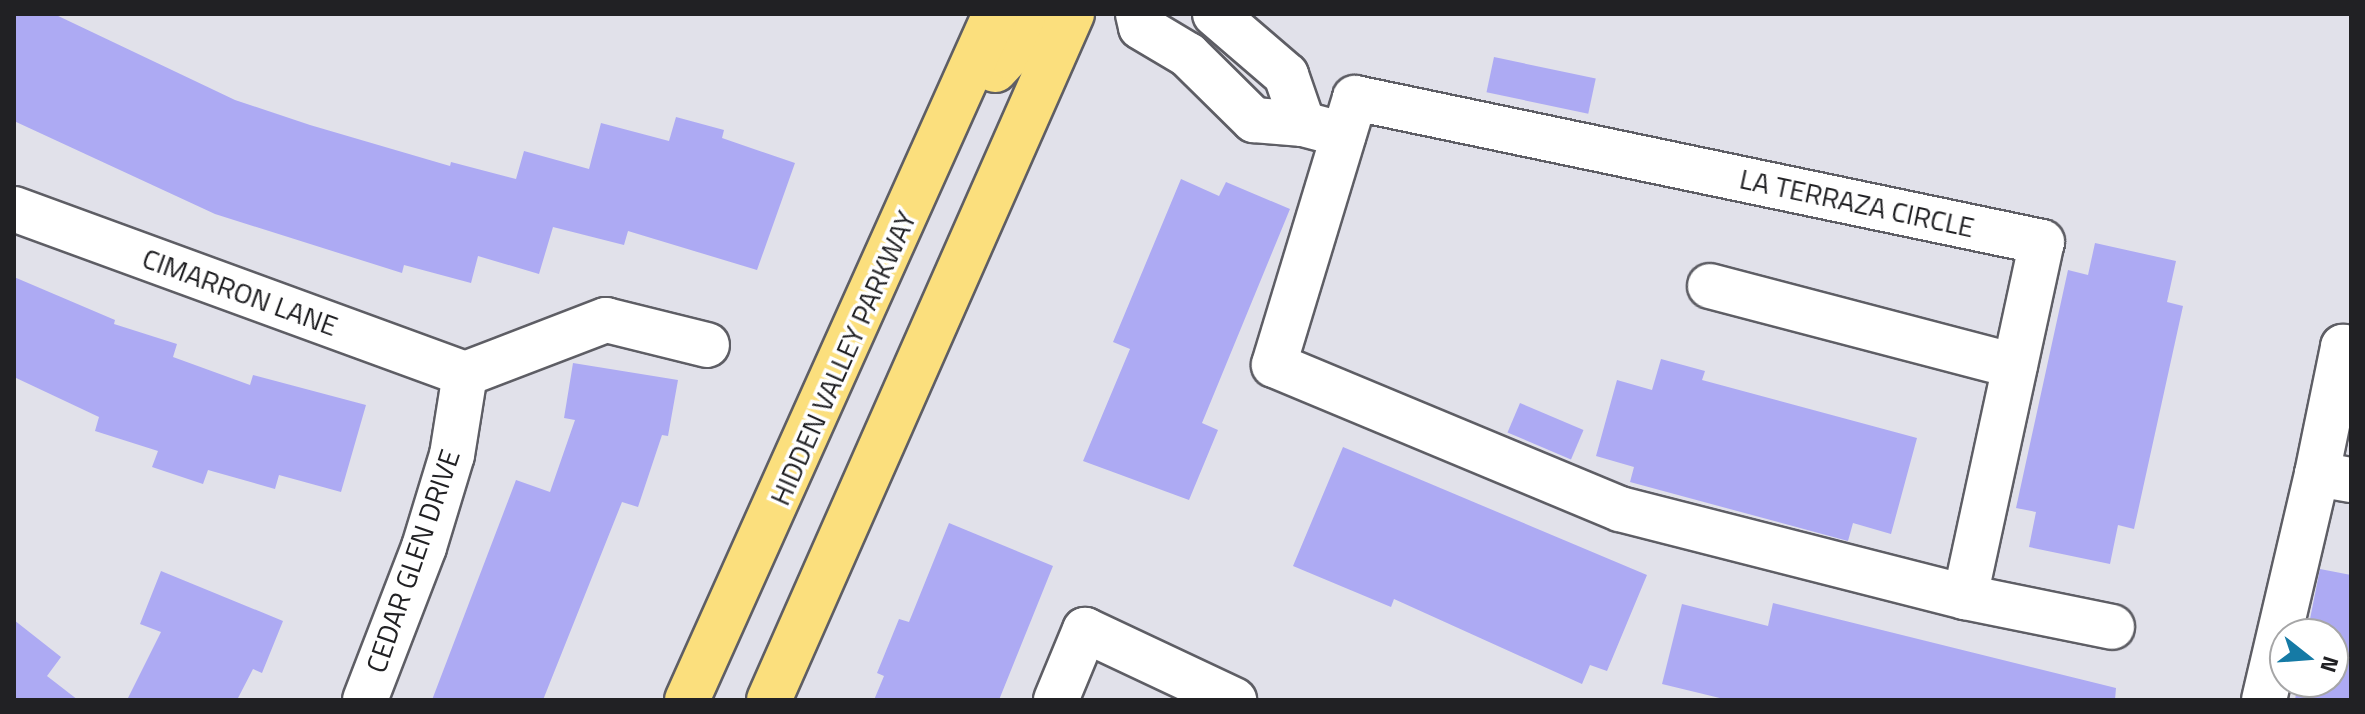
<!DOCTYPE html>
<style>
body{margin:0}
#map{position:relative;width:2365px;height:714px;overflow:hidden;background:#e1e1ea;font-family:"Titillium Web",sans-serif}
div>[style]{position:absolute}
.building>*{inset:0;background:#adaaf3;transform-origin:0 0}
.roads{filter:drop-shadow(2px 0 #5e5e65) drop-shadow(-2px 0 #5e5e65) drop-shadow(0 2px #5e5e65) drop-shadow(0 -2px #5e5e65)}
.minor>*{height:44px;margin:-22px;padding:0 22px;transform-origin:22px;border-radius:22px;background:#fff}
.major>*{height:44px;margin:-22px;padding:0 22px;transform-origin:22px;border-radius:22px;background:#fbdf7d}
span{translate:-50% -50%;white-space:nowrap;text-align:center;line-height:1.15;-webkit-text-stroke:7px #fff;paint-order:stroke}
.street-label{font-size:28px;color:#212124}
.frame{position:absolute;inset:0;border:16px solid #212124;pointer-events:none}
.north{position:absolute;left:2269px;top:618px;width:80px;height:80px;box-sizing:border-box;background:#fff;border:2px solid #a6a6a7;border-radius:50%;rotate:107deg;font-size:22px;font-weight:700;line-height:32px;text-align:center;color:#212124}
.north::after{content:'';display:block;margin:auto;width:28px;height:36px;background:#157aa5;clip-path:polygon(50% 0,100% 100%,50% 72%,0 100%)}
</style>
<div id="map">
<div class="building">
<i style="clip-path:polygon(14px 14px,54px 14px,235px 100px,310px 125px,450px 166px,451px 162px,516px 179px,524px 151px,589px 169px,601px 123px,669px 141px,676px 117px,724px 130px,722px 138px,795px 163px,757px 270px,628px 231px,624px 245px,553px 227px,539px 274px,478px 256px,471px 283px,404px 265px,402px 273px,215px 214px,14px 121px)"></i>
<i style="left:1494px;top:57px;width:104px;height:36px;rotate:12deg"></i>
<i style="clip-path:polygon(1181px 179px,1219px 196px,1226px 182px,1290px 209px,1202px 423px,1218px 430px,1189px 500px,1083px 461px,1130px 349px,1113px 342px)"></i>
<i style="clip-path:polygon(2095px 243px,2176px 261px,2167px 302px,2183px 306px,2134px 529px,2118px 525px,2110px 564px,2029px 547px,2036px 512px,2016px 508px,2068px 270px,2088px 275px)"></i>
<i style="clip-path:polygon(14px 277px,115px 320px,114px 324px,177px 344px,173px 357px,250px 385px,253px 375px,366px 405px,341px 492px,279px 475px,275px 489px,208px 470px,203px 484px,152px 467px,158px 451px,95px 431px,99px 417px,14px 377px)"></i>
<i style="clip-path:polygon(1661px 359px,1705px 371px,1702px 380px,1917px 438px,1891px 534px,1853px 523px,1848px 541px,1630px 482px,1634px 467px,1596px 456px,1617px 380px,1652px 390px)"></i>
<i style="clip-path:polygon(573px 363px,678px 380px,668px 436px,662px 435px,638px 507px,622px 502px,543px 700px,432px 700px,516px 480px,550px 492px,575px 420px,564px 418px)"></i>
<i style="left:1520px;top:403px;width:69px;height:32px;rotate:23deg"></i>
<i style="clip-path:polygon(1343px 447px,1647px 575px,1607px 671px,1590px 665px,1582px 684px,1394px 599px,1391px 607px,1293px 566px)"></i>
<i style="clip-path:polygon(949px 523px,1053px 566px,999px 700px,874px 700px,884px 676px,877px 673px,899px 619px,909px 622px)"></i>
<i style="clip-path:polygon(2320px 569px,2351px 575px,2351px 700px,2295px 700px,2298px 682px,2333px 682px,2333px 634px,2307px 634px)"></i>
<i style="clip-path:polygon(161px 571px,283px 621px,262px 673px,253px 669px,237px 700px,127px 700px,161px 632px,140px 624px)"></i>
<i style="clip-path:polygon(1773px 603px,2116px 688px,2115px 700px,1728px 700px,1662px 684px,1682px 604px,1768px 626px)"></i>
<i style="clip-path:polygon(14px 620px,61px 657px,47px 676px,78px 700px,14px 700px)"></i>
</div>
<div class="roads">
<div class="minor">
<i style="left:1138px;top:14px;width:13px;rotate:77deg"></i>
<i style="left:1141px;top:27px;width:55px;rotate:30.8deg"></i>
<i style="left:1188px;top:55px;width:93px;rotate:44.6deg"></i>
<i style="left:1254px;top:120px;width:49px;rotate:4.7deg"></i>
<i style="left:1303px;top:124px;width:42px;rotate:15deg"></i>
<i style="left:1215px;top:14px;width:94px;rotate:40.7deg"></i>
<i style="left:1286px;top:75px;width:52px;rotate:70.9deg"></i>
<i style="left:14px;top:209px;width:480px;rotate:20.1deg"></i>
<i style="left:1710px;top:286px;width:315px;rotate:14.7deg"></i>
<i style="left:465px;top:374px;width:151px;rotate:-21deg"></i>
<i style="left:606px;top:320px;width:104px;rotate:13.9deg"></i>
<i style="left:2317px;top:474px;width:130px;rotate:-78.4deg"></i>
<i style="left:2343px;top:347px;width:8px;rotate:14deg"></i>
<i style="left:1965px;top:597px;width:363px;rotate:-77.8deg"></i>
<i style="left:2042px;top:242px;width:702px;rotate:-168.16deg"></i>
<i style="left:1355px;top:98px;width:279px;rotate:106.9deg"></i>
<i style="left:1274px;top:365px;width:375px;rotate:22.6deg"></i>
<i style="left:1620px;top:509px;width:356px;rotate:14.3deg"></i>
<i style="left:1965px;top:597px;width:150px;rotate:11.5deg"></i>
<i style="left:365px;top:700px;width:164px;rotate:-68.9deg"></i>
<i style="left:424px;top:547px;width:96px;rotate:-73.1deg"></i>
<i style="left:452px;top:455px;width:82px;rotate:-80.9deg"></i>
<i style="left:1056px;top:700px;width:76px;rotate:-67.5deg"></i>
<i style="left:1085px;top:630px;width:165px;rotate:25.2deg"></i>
<i style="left:2264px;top:700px;width:232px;rotate:-76.8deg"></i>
<i style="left:2317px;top:474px;width:35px;rotate:10deg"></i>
</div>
<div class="major">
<i style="left:995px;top:70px;width:19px;rotate:-47deg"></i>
<i style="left:1008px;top:56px;width:47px;rotate:-64.5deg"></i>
<i style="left:687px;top:700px;width:752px;rotate:-65.82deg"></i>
<i style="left:769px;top:700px;width:750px;rotate:-66.17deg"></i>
</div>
</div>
<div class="street-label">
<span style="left:1857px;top:203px;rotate:12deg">LA TERRAZA CIRCLE</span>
<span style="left:240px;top:292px;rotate:20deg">CIMARRON LANE</span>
<span style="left:843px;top:358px;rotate:-66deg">HIDDEN VALLEY PARKWAY</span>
<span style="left:413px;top:561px;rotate:-71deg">CEDAR GLEN DRIVE</span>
</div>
<div class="frame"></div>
<div class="north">N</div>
</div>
